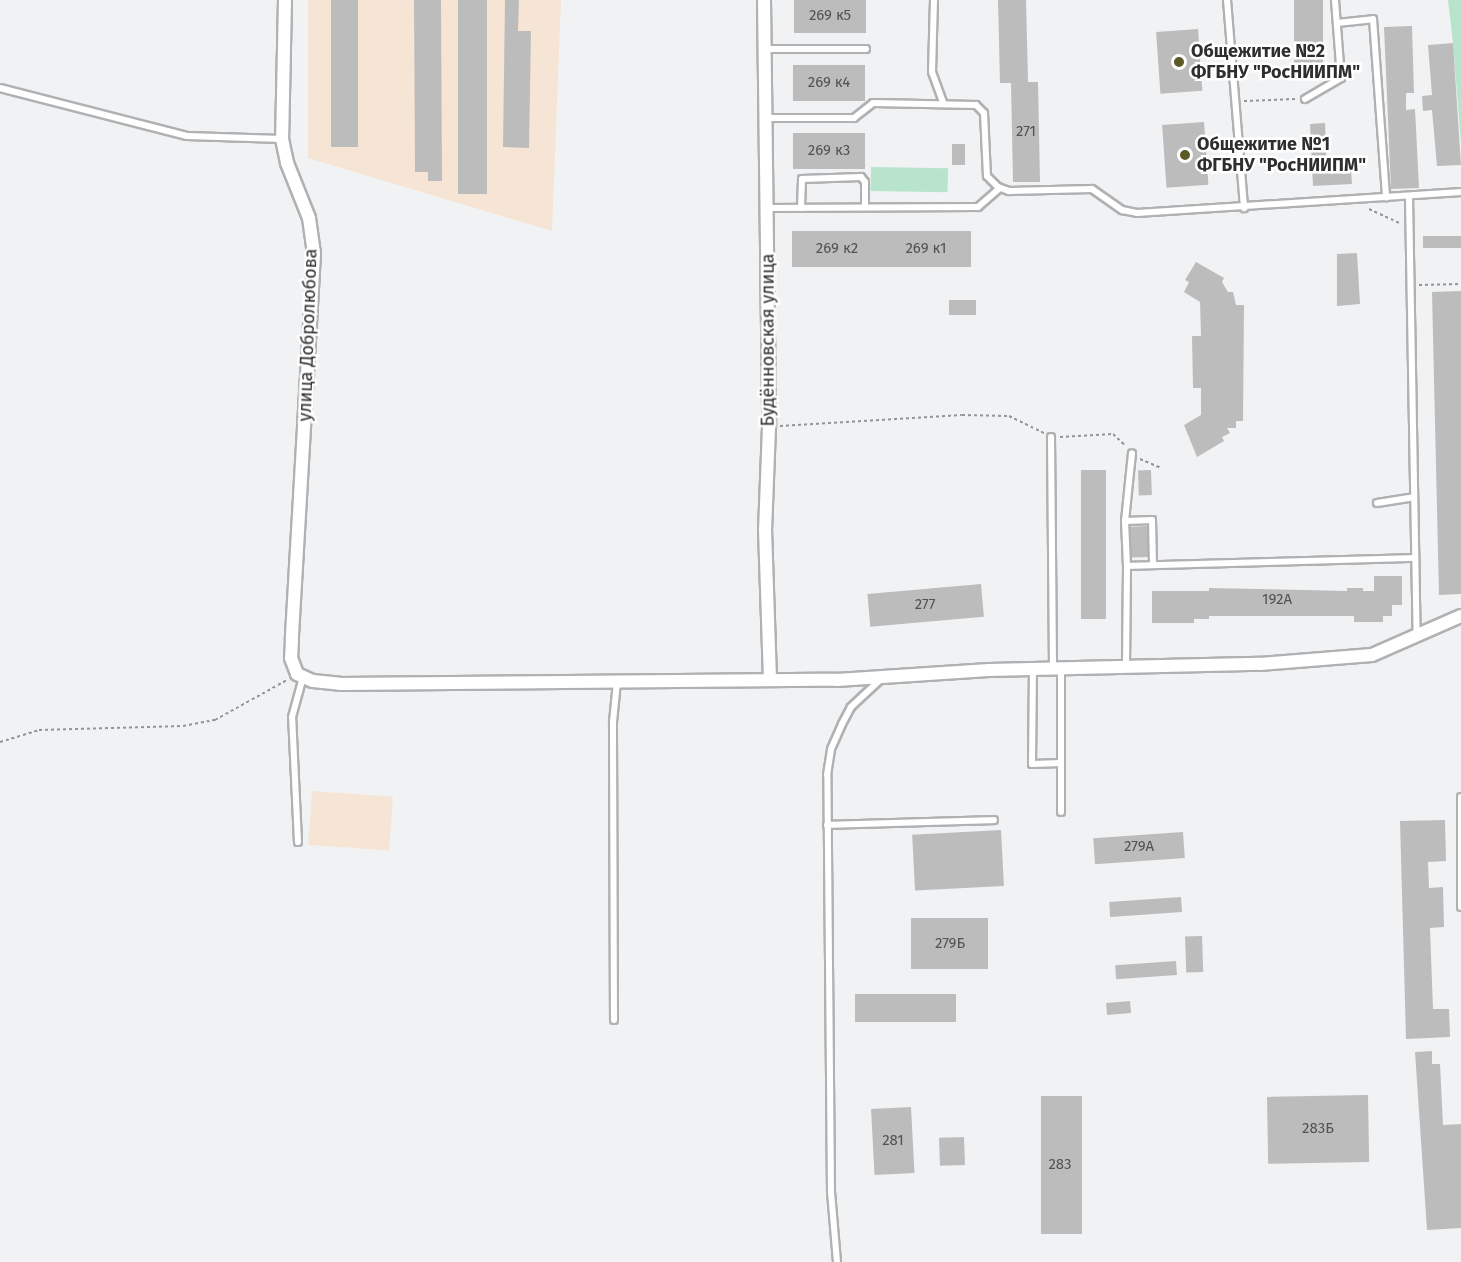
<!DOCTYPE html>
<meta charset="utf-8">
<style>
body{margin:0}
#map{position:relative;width:1461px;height:1262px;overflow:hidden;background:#f1f2f3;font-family:"Fira Sans",sans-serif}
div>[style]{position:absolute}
.industrial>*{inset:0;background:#f6e5d4;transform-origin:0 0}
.green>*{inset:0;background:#b7e4cb;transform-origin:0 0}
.building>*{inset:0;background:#bdbcbc;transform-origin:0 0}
.path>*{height:2px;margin-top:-1px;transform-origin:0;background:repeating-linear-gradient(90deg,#949495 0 3px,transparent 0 6px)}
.roads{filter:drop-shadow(2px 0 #b0b1b2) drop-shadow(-2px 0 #b0b1b2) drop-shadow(0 2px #b0b1b2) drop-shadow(0 -2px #b0b1b2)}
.service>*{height:6px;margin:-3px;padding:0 3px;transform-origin:3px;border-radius:3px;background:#fff}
.minor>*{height:12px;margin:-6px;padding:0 6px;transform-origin:6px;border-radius:6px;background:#fff}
.dots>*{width:16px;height:16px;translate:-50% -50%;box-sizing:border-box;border:3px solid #fff;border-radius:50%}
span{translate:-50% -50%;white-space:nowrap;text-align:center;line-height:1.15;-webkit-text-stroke:5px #fff;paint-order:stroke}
.number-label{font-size:15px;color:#525252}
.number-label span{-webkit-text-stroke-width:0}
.poi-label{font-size:18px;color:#2e2e2f;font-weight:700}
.left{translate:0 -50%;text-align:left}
.street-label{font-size:18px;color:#2e2e2f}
</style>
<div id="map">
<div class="industrial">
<i style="clip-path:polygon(308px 0,561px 0,552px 231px,308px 158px)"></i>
<i style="left:312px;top:791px;width:81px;height:54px;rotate:4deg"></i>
</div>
<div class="green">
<i style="clip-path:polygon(1448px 0,1461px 0,1461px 143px,1453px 43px)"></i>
<i style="left:871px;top:167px;width:77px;height:24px;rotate:1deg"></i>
</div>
<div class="building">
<i style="left:331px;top:0;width:27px;height:147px"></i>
<i style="clip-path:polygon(414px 0,441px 0,442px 181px,428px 181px,428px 172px,415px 172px)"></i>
<i style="left:458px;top:0;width:29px;height:194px"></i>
<i style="clip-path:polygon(505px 0,519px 0,518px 31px,531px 31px,529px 148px,503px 147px)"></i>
<i style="left:794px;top:0;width:72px;height:33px"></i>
<i style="clip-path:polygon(998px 0,1026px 0,1028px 82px,1038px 82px,1040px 182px,1013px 182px,1011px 83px,1000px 83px)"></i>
<i style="left:1294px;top:0;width:29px;height:73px"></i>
<i style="clip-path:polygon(1412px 26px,1414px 93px,1406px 93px,1406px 110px,1415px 109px,1419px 188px,1391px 189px,1384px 27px)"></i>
<i style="left:1198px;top:29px;width:62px;height:42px;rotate:86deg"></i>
<i style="clip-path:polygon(1453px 43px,1461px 165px,1437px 166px,1432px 110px,1423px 111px,1422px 96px,1432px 95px,1428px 45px)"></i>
<i style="left:793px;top:65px;width:72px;height:36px"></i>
<i style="left:1204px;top:122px;width:63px;height:42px;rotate:86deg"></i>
<i style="clip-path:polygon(1325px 123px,1327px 173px,1351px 171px,1352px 184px,1313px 186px,1310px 124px)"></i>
<i style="left:865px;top:133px;width:36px;height:72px;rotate:90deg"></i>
<i style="left:952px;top:144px;width:13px;height:21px"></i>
<i style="left:792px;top:231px;width:179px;height:36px"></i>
<i style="left:1461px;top:236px;width:12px;height:38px;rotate:90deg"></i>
<i style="clip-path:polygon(1357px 253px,1360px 304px,1337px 306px,1337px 254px)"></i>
<i style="clip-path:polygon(1196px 262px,1224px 278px,1222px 282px,1228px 292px,1233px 292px,1236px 305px,1244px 305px,1243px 421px,1236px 421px,1236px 428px,1227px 428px,1230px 433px,1222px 437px,1224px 441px,1197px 457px,1184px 425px,1201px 415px,1201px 388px,1193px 388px,1192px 336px,1201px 336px,1200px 302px,1184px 292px,1189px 282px,1185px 280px)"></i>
<i style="clip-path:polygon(1461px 291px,1461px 594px,1439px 595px,1432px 292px)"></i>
<i style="left:949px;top:300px;width:27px;height:15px"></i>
<i style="left:1081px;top:470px;width:25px;height:149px"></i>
<i style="left:1151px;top:470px;width:25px;height:13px;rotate:88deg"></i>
<i style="left:1148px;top:526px;width:31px;height:18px;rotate:88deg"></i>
<i style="clip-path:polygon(1374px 576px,1402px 576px,1402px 605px,1392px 605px,1392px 616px,1383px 616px,1383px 622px,1354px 622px,1354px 616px,1209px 616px,1209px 619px,1194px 619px,1194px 623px,1152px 623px,1152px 591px,1209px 591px,1209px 588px,1347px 591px,1347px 588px,1363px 588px,1363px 591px,1374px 591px)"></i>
<i style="left:981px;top:584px;width:33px;height:114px;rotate:85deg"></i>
<i style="clip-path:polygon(1445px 820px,1446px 861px,1428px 862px,1429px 888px,1443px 887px,1444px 927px,1430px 928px,1433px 1009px,1449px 1009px,1450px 1037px,1406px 1039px,1400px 821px)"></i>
<i style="left:1001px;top:830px;width:56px;height:89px;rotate:87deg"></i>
<i style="left:1183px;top:832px;width:26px;height:90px;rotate:86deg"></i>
<i style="left:1181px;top:897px;width:15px;height:72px;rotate:86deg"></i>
<i style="left:988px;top:918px;width:51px;height:77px;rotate:90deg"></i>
<i style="left:1202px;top:936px;width:36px;height:17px;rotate:88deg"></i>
<i style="left:1176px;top:961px;width:14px;height:61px;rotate:86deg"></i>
<i style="left:855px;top:994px;width:101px;height:28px"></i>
<i style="left:1130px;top:1001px;width:12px;height:24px;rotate:85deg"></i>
<i style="clip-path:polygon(1432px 1051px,1432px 1064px,1440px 1064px,1443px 1125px,1461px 1124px,1461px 1228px,1427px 1230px,1415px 1052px)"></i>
<i style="left:1368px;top:1095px;width:67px;height:101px;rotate:89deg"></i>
<i style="left:1041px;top:1096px;width:41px;height:138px"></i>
<i style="left:911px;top:1107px;width:66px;height:40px;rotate:87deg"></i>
<i style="left:964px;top:1137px;width:28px;height:25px;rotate:88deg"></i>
</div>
<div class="path">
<i style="left:1244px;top:101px;width:51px;rotate:-2.2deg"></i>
<i style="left:1369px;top:209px;width:33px;rotate:25deg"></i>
<i style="left:1419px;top:285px;width:42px;rotate:-1.4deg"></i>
<i style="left:780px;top:426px;width:182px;rotate:-3.5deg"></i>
<i style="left:962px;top:415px;width:47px;rotate:1.2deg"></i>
<i style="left:1009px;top:416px;width:39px;rotate:26deg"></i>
<i style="left:1060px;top:437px;width:53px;rotate:-3.2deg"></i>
<i style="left:1113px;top:434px;width:16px;rotate:43deg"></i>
<i style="left:1140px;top:459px;width:23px;rotate:23deg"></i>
<i style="left:0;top:742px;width:41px;rotate:-17.1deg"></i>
<i style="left:39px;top:730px;width:144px;rotate:-1.6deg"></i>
<i style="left:183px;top:726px;width:33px;rotate:-11deg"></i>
<i style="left:215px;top:720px;width:82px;rotate:-29.1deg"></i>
</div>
<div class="roads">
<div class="service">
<i style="left:934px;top:0;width:72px;rotate:91.6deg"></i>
<i style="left:932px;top:72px;width:32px;rotate:70deg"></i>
<i style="left:1227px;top:0;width:209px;rotate:85.3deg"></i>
<i style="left:1337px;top:23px;width:36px;rotate:-6deg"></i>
<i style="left:1373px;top:19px;width:179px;rotate:85.8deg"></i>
<i style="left:766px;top:49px;width:100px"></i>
<i style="left:0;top:88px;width:193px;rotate:14.4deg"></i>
<i style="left:187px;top:136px;width:95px;rotate:1.8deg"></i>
<i style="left:1305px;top:99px;width:42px;rotate:-30.3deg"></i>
<i style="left:1341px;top:78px;width:78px;rotate:-94.4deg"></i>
<i style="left:767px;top:118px;width:87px"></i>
<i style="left:854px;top:118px;width:24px;rotate:-38deg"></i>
<i style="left:873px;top:103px;width:103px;rotate:1.1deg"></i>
<i style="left:976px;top:105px;width:11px;rotate:45deg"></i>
<i style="left:984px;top:113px;width:63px;rotate:87.3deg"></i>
<i style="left:987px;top:176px;width:16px;rotate:45deg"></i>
<i style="left:998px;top:187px;width:12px;rotate:20deg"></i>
<i style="left:1009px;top:191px;width:83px;rotate:-1.4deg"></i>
<i style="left:1092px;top:189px;width:37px;rotate:35deg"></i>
<i style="left:1122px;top:210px;width:15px;rotate:11deg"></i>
<i style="left:1137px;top:213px;width:325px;rotate:-3.7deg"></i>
<i style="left:1409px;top:197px;width:438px;rotate:89deg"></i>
<i style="left:767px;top:208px;width:211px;rotate:-0.3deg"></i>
<i style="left:978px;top:207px;width:29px;rotate:-41deg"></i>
<i style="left:801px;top:208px;width:29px;rotate:-88deg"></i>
<i style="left:802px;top:179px;width:59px;rotate:-1.9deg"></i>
<i style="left:861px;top:177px;width:6px;rotate:51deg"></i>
<i style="left:865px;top:182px;width:25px;rotate:90deg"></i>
<i style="left:1051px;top:437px;width:231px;rotate:89.5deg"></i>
<i style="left:1377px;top:503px;width:37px;rotate:-9deg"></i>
<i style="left:1125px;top:521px;width:68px;rotate:-84.1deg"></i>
<i style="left:1127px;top:566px;width:45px;rotate:-92.5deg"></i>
<i style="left:1125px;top:521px;width:27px;rotate:-2deg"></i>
<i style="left:1152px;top:520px;width:45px;rotate:88.7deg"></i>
<i style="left:1126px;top:665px;width:99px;rotate:-89.4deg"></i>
<i style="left:1127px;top:566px;width:288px;rotate:-1.6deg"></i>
<i style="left:1033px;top:668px;width:96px;rotate:90.6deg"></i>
<i style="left:1032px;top:764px;width:29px;rotate:-2deg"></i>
<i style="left:1461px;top:797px;width:110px;rotate:90deg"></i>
<i style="left:1061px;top:812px;width:144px;rotate:-90deg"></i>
<i style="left:827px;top:825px;width:167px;rotate:-1.7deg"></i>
<i style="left:298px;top:842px;width:125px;rotate:-92.7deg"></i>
<i style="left:292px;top:717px;width:41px;rotate:-74.6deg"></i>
<i style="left:614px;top:1020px;width:298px;rotate:-90.2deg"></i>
<i style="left:613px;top:722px;width:40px;rotate:-84.3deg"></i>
<i style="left:837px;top:1262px;width:70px;rotate:-94.9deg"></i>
<i style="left:831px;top:1192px;width:417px;rotate:-90.5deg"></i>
<i style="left:827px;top:775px;width:26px;rotate:-81deg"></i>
<i style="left:831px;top:749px;width:27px;rotate:-66deg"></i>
<i style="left:842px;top:724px;width:19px;rotate:-62deg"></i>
<i style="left:851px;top:707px;width:41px;rotate:-43deg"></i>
</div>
<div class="minor">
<i style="left:285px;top:0;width:139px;rotate:91.2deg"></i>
<i style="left:282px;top:139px;width:25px;rotate:78deg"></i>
<i style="left:287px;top:163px;width:59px;rotate:68.2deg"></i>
<i style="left:309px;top:218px;width:36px;rotate:82deg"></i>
<i style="left:314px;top:254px;width:387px;rotate:93.3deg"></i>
<i style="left:292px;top:640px;width:18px;rotate:93deg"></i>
<i style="left:291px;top:658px;width:17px;rotate:69deg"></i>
<i style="left:297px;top:674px;width:17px;rotate:24deg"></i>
<i style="left:313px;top:681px;width:27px;rotate:6deg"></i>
<i style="left:340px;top:684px;width:497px;rotate:-0.5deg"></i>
<i style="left:837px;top:680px;width:152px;rotate:-3.8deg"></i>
<i style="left:989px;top:670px;width:271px;rotate:-1.3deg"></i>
<i style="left:1260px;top:664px;width:112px;rotate:-4.6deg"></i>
<i style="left:1372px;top:655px;width:97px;rotate:-23.7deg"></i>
<i style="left:764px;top:0;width:427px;rotate:89.3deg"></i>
<i style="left:769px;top:427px;width:102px;rotate:92.2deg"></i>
<i style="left:765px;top:529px;width:151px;rotate:88.1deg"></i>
</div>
</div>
<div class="dots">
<i style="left:1179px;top:62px;background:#5d5926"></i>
<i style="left:1185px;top:155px;background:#5d5926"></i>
</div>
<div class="number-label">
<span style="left:830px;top:16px">269 к5</span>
<span style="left:829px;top:83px">269 к4</span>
<span style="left:1026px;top:132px">271</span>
<span style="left:829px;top:151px">269 к3</span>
<span style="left:837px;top:249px">269 к2</span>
<span style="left:926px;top:249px">269 к1</span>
<span style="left:1277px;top:600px">192А</span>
<span style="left:925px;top:605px">277</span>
<span style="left:1139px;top:847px">279А</span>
<span style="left:950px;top:944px">279Б</span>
<span style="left:1318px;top:1129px">283Б</span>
<span style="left:893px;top:1141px">281</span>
<span style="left:1060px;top:1165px">283</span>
</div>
<div class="poi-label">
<span class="left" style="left:1191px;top:62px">Общежитие №2<br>ФГБНУ "РосНИИПМ"</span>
<span class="left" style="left:1197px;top:155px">Общежитие №1<br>ФГБНУ "РосНИИПМ"</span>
</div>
<div class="street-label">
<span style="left:308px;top:335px;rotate:-88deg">улица Добролюбова</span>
<span style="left:768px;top:340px;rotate:-90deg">Будённовская улица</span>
</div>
</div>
